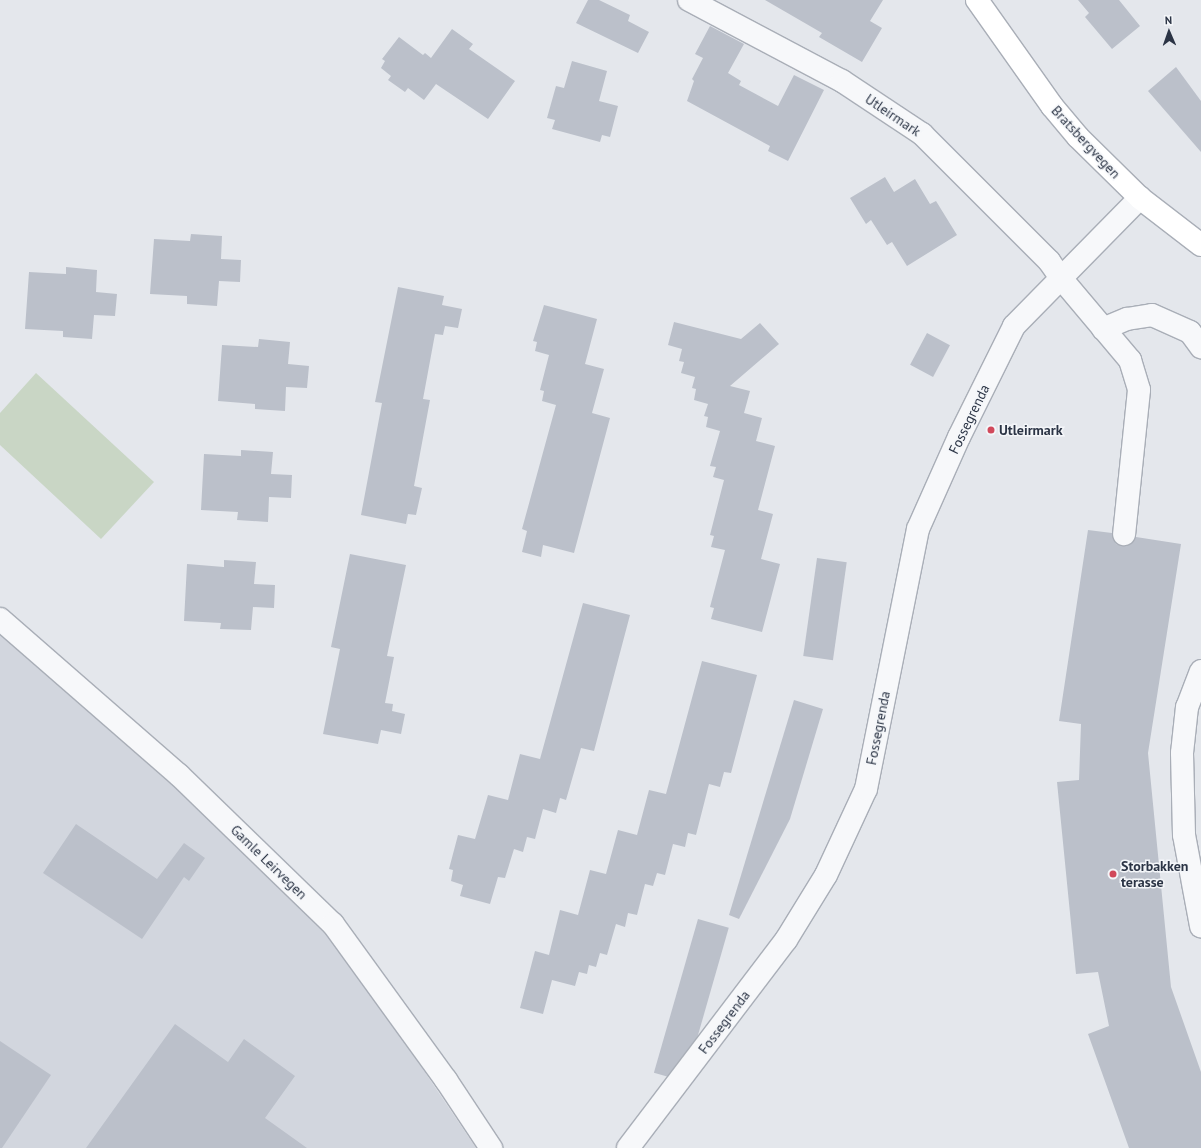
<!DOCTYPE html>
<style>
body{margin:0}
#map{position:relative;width:1201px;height:1148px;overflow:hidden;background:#e4e7ec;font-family:"PT Sans",sans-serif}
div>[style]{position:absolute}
.built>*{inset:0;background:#d2d6de}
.green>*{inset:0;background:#c9d6c5}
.building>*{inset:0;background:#bbc0ca;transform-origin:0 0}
.roads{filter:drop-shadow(1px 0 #a9aeb7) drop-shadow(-1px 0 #a9aeb7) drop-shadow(0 1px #a9aeb7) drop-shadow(0 -1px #a9aeb7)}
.minor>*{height:22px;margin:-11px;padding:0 11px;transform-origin:11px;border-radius:11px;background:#f7f8fa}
.major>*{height:22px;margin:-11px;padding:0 11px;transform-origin:11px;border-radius:11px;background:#fff}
.dots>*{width:11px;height:11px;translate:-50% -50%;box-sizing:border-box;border:2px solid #f4f6f9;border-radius:50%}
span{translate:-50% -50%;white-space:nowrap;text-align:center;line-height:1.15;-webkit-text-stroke:3px #f4f6f9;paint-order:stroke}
.street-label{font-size:14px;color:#2b3445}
.poi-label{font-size:14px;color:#2b3445;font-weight:700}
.left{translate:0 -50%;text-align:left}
.north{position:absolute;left:1149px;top:12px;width:40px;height:40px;-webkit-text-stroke:3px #f4f6f9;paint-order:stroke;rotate:358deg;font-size:11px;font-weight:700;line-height:16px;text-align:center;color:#2b3445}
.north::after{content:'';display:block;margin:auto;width:14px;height:18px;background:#2b3445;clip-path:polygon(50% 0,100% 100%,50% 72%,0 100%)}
</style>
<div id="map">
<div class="built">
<i style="clip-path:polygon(0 615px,331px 933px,476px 1148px,0 1148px)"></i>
</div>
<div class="green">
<i style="clip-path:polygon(36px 373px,154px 482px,101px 539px,0 445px,0 413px)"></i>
</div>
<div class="building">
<i style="clip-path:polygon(588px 0,599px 0,630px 15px,628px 21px,649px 32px,638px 53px,576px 23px)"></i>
<i style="clip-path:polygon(765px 0,883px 0,870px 21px,882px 28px,862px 62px,819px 37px,822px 33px)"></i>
<i style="clip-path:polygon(1078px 0,1119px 0,1140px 26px,1112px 49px,1085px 17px,1089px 13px)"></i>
<i style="clip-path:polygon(710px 26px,744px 44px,728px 73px,741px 81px,739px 85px,778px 106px,794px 75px,824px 90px,788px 161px,768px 151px,770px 146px,687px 101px,694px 81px,692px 79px,703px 58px,695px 54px)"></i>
<i style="clip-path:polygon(452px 29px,473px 44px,469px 49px,515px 81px,488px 119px,436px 84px,424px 100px,408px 88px,405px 92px,388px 80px,391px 76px,381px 68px,385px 61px,382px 59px,399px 37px,423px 55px,425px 53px,431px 58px)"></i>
<i style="clip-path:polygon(572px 61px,607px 71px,599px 101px,618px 106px,610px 137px,602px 135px,600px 142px,552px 129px,555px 120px,547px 118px,556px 86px,564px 88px)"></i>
<i style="clip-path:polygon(1176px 67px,1201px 101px,1201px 152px,1148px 91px)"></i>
<i style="clip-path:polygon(885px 177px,894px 192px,915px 179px,930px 204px,936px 201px,957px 235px,907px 266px,892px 242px,887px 245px,871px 220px,866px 224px,850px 198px)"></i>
<i style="clip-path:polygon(191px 234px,222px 236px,221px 259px,241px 260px,240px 282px,219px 281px,217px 306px,187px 304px,187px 296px,150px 294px,154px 239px,190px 241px)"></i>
<i style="clip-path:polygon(66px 267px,97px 270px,96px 292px,117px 294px,115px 316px,94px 315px,92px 339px,63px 337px,63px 331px,25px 329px,29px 272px,66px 274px)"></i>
<i style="clip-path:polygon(398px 287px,444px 296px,442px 305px,462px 309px,458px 328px,445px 326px,443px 335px,435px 334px,423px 399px,430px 400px,414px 486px,422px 488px,416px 515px,408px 514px,406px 524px,361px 515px,382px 403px,375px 402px)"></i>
<i style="clip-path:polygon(544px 305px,597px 319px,585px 364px,604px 369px,592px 413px,610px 418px,574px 553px,543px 545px,541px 557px,522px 552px,527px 531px,522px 529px,556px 405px,542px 401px,544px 391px,540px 390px,549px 355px,535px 351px,537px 342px,533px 341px)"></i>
<i style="clip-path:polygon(674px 322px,741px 339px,760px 323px,779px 344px,730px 386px,750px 391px,744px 413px,762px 418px,756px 441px,775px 446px,758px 510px,773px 514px,761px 559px,780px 564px,762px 632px,711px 619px,714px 608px,710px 607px,725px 550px,711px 547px,714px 536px,710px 535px,724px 480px,713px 477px,716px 467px,710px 466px,720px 431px,706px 427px,708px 417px,704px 416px,708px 404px,694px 400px,696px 389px,692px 388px,695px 377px,681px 373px,684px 362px,679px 361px,682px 349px,668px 345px)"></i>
<i style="left:927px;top:333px;width:26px;height:36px;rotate:28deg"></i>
<i style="clip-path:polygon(259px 339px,290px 342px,288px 364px,309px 366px,307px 388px,286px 387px,285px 411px,255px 409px,255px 404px,218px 401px,222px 345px,258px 347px)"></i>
<i style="clip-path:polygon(241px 450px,273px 452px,271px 474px,292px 475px,291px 498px,269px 497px,268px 522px,237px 520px,238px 512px,201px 510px,204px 454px,241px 456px)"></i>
<i style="clip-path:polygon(1088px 530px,1112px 533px,1116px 544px,1122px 546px,1129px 545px,1136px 537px,1181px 544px,1148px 753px,1171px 987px,1201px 1072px,1201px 1148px,1129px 1148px,1088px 1034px,1109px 1026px,1098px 972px,1076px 974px,1057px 782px,1079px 780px,1081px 724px,1059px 721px)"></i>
<i style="clip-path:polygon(350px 554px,406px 565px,387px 656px,394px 657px,385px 703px,393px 704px,392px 711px,405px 714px,401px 734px,381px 730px,378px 744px,323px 734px,340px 649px,331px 647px)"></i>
<i style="left:817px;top:558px;width:30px;height:99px;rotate:8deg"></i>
<i style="clip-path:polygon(224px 560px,256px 562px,254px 584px,275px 585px,274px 608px,253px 607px,251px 630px,220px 629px,221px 623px,184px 621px,187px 564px,224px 567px)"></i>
<i style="clip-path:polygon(583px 603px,630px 615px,594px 751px,581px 748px,566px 800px,560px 798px,556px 813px,543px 809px,535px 839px,527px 837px,523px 852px,514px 849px,505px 878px,498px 877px,490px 904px,460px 896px,463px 885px,451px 881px,453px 870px,449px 869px,458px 835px,475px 839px,488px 795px,508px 800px,520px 754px,540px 759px)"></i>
<i style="clip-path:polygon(702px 661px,757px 675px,731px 773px,724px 772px,720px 787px,709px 784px,696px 835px,688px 833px,685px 847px,673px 844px,665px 875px,657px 873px,653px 886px,645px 884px,637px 915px,628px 913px,625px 927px,616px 924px,607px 955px,600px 953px,596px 967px,589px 965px,587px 974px,579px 972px,575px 986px,552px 980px,543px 1014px,520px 1008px,535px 951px,549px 955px,560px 910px,578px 915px,590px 870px,606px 874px,618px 830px,637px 835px,649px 790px,666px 794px)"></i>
<i style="clip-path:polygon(794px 700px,823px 709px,790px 819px,739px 919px,729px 915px)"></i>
<i style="clip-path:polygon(76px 824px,157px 879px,184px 843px,205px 858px,189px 881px,184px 877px,142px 939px,43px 873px)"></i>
<i style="left:698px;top:919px;width:32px;height:160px;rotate:16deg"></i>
<i style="clip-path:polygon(175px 1024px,228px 1062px,244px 1039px,295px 1076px,265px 1118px,307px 1148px,86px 1148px)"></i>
<i style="clip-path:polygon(0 1041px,51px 1075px,2px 1148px,0 1148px)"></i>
</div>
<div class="roads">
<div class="minor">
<i style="left:689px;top:0;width:173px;rotate:27.9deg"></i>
<i style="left:842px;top:81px;width:96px;rotate:33.5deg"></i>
<i style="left:922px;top:134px;width:180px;rotate:45deg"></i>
<i style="left:1049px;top:261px;width:19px;rotate:55deg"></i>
<i style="left:1060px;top:277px;width:109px;rotate:49.9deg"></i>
<i style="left:1130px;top:360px;width:31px;rotate:73deg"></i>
<i style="left:1139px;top:390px;width:145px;rotate:95.9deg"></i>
<i style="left:1103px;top:329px;width:26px;rotate:-23deg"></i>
<i style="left:1127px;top:319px;width:25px;rotate:-9deg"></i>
<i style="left:1152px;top:315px;width:42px;rotate:24.1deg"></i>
<i style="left:1190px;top:332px;width:19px;rotate:54deg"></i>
<i style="left:0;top:619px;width:237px;rotate:41.1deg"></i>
<i style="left:179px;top:775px;width:214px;rotate:44.1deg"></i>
<i style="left:333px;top:924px;width:193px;rotate:54.1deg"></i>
<i style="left:446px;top:1080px;width:82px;rotate:56.5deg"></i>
<i style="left:1201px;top:671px;width:39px;rotate:111deg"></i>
<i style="left:1187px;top:707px;width:46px;rotate:96.2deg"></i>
<i style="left:1182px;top:753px;width:82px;rotate:88.6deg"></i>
<i style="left:1184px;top:835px;width:93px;rotate:79.4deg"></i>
<i style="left:628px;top:1148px;width:261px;rotate:-52.8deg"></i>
<i style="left:786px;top:940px;width:76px;rotate:-58.4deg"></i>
<i style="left:826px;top:875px;width:95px;rotate:-65.1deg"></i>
<i style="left:866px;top:789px;width:265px;rotate:-78.7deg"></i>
<i style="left:918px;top:529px;width:101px;rotate:-66deg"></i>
<i style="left:959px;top:437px;width:124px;rotate:-63.6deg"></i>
<i style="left:1014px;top:326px;width:180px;rotate:-45.5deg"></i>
</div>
<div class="major">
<i style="left:977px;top:0;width:130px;rotate:54.7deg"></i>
<i style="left:1052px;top:106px;width:40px;rotate:50deg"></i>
<i style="left:1078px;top:137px;width:87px;rotate:44.5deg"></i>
<i style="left:1140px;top:198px;width:77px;rotate:37.6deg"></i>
</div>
</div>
<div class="dots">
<i style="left:991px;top:430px;background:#d1495b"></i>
<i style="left:1113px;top:874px;background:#d1495b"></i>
</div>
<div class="street-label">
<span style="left:893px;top:115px;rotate:34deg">Utleirmark</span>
<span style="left:1086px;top:142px;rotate:47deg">Bratsbergvegen</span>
<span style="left:969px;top:419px;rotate:-64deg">Fossegrenda</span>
<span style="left:878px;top:728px;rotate:-79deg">Fossegrenda</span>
<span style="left:269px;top:862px;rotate:44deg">Gamle Leirvegen</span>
<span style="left:724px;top:1022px;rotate:-53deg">Fossegrenda</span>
</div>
<div class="poi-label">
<span class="left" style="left:999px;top:430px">Utleirmark</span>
<span class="left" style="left:1121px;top:874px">Storbakken<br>terasse</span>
</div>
<div class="north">N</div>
</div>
